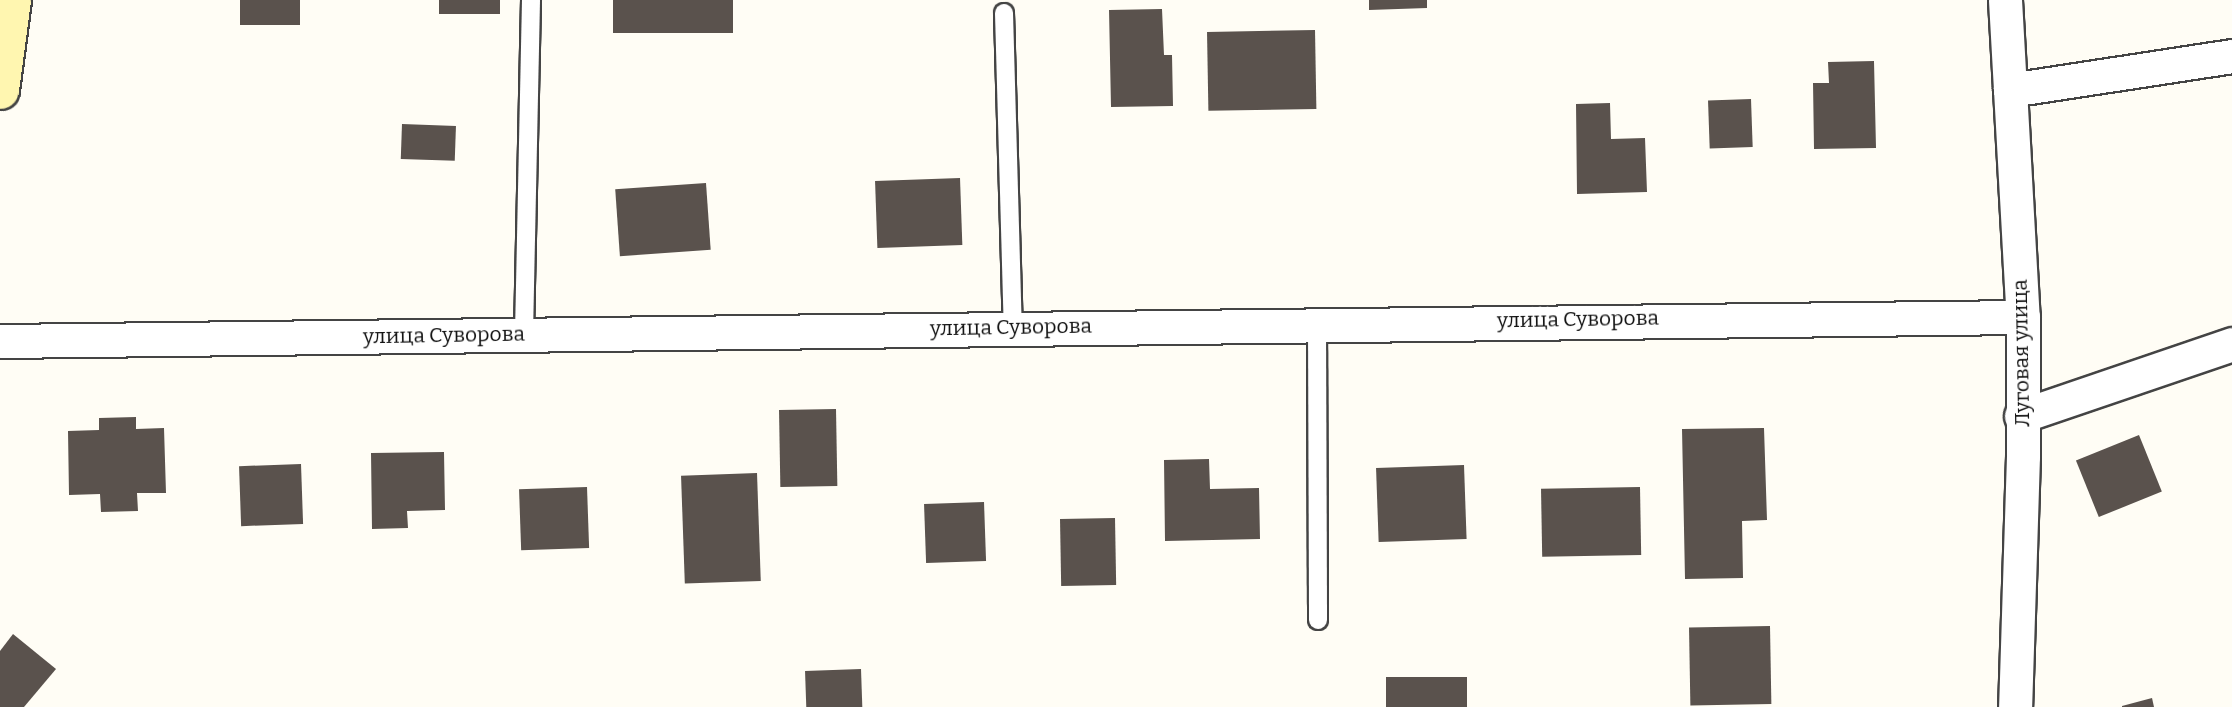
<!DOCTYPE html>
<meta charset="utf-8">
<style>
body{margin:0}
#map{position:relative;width:2232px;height:707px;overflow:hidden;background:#fffdf5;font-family:Bitter,serif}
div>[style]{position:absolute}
.building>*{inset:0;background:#5a524d;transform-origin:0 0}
.roads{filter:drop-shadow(2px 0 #444) drop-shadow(-2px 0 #444) drop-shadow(0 2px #444) drop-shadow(0 -2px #444)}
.lane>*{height:18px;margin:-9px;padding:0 9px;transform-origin:9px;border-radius:9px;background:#fff}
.street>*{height:33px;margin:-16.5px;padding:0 16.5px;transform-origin:16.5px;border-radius:16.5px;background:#fff}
.secondary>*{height:38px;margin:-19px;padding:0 19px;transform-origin:19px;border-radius:19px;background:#fff6b0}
span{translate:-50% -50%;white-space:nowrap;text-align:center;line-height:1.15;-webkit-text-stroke:7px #fff;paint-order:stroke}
.street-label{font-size:21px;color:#111}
</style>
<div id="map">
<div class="building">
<i style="left:240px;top:0;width:60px;height:25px"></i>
<i style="left:439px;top:0;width:61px;height:14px"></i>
<i style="left:613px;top:0;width:120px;height:33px"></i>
<i style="clip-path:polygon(1369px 0,1427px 0,1427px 8px,1369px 10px)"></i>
<i style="clip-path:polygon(1162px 9px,1164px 55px,1172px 55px,1173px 106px,1111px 107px,1109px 10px)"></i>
<i style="left:1315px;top:30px;width:79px;height:108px;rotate:89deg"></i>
<i style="clip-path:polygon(1874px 61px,1876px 148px,1814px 149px,1813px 83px,1829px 83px,1828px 62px)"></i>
<i style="left:1751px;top:99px;width:48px;height:43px;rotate:88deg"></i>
<i style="clip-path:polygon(1610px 103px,1611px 139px,1645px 138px,1647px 192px,1577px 194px,1576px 104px)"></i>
<i style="left:402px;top:124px;width:54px;height:35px;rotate:2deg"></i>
<i style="left:960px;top:178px;width:67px;height:85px;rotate:88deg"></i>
<i style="left:706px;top:183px;width:67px;height:91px;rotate:86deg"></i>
<i style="left:836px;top:409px;width:77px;height:57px;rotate:89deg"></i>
<i style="clip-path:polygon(136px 417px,136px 429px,164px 428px,166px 493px,137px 493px,138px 511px,101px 512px,100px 494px,69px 495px,68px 431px,99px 430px,99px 418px)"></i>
<i style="clip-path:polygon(1764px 428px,1767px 520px,1742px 521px,1743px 578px,1685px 579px,1682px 429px)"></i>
<i style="left:2139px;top:435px;width:61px;height:68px;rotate:68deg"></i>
<i style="clip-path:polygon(444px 452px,445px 510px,407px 511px,408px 528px,372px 529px,371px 453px)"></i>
<i style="clip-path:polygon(1209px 459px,1210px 489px,1259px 488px,1260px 539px,1165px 541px,1164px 460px)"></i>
<i style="left:301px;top:464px;width:60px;height:62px;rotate:88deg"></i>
<i style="left:1464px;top:465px;width:74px;height:88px;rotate:88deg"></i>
<i style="left:757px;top:473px;width:108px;height:76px;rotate:88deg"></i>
<i style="left:587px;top:487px;width:61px;height:68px;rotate:88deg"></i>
<i style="left:1640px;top:487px;width:68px;height:99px;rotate:89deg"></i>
<i style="left:984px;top:502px;width:59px;height:60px;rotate:88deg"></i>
<i style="left:1115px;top:518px;width:67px;height:55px;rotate:89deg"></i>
<i style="left:1770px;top:626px;width:78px;height:81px;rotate:89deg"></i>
<i style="clip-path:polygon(13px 634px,56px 669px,24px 707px,0 707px,0 651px)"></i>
<i style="left:861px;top:669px;width:38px;height:56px;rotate:88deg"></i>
<i style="left:1467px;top:677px;width:30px;height:81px;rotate:90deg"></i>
<i style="clip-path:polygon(2152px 698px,2154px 707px,2122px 707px,2122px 706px)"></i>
</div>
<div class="roads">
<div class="lane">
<i style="left:1004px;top:13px;width:314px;rotate:88.4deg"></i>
<i style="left:1317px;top:322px;width:298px;rotate:89.8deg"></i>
<i style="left:524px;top:334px;width:334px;rotate:-88.8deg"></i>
</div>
<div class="street">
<i style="left:2005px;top:0;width:318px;rotate:86.8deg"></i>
<i style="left:2023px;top:317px;width:139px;rotate:90deg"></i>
<i style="left:2023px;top:456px;width:251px;rotate:91.8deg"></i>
<i style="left:2010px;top:90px;width:225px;rotate:-8.7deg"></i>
<i style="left:0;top:341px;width:2023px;rotate:-0.68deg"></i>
<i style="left:2021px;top:416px;width:223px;rotate:-18.8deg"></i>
</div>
<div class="secondary">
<i style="left:0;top:90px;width:91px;rotate:-82.4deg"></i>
</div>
</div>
<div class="street-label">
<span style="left:1578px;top:319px;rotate:-1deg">улица Суворова</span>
<span style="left:1011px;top:327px;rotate:-1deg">улица Суворова</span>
<span style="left:444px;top:335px;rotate:-1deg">улица Суворова</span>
<span style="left:2021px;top:353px;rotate:-91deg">Луговая улица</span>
</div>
</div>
